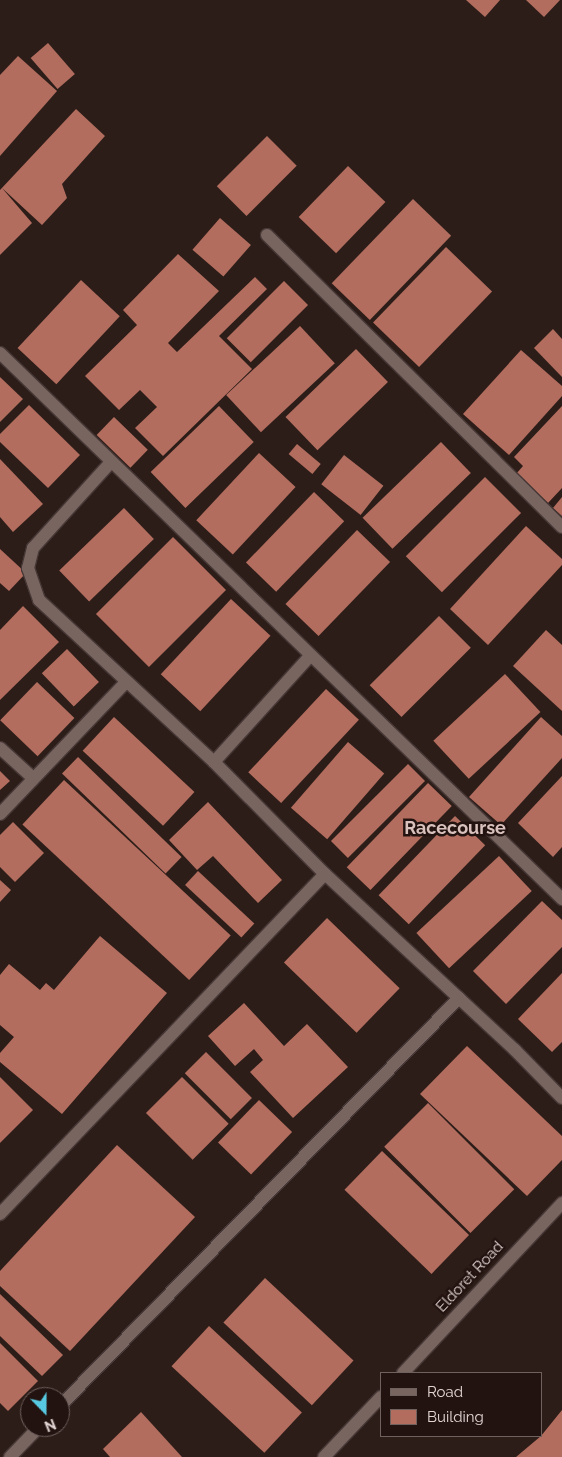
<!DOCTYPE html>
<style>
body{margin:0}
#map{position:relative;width:562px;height:1457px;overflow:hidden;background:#2d1d19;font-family:Raleway,sans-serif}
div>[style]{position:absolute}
.building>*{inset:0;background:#b26d5e;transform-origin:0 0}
.roads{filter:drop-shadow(1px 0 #463836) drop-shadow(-1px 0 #463836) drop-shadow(0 1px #463836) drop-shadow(0 -1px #463836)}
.street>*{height:12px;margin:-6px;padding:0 6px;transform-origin:6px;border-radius:6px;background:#796560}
span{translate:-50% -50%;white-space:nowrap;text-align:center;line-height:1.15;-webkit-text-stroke:5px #231310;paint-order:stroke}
.street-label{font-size:15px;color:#e1d5d3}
.quarter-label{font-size:18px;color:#d9c2bd;font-weight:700}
.legend{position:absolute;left:380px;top:1372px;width:162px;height:65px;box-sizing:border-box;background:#231310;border:1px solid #6f615e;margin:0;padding:6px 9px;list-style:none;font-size:15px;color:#e1d5d3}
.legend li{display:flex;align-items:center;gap:10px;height:25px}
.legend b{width:25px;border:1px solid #6f615e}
.north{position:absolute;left:20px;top:1387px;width:50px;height:50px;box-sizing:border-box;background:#231310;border:1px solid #6f615e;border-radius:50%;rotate:158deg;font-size:14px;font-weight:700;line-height:20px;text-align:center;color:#e1d5d3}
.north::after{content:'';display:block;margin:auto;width:18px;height:22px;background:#57c9e2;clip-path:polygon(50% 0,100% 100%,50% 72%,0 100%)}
</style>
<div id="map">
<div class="building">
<i style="clip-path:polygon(466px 0,500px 0,485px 17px)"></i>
<i style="clip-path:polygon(526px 0,560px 0,544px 17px)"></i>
<i style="left:48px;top:43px;width:41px;height:23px;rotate:49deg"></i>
<i style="clip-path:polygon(18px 56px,57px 91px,0 156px,0 75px)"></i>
<i style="clip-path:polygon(76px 109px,105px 136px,62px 184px,67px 198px,42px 225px,2px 188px,32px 223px,0 255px,0 190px)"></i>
<i style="left:267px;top:136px;width:42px;height:71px;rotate:45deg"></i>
<i style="left:348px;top:166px;width:52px;height:71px;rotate:44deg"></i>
<i style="left:413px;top:199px;width:53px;height:117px;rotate:44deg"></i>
<i style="left:220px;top:218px;width:41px;height:42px;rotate:41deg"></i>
<i style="left:446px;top:247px;width:64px;height:105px;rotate:44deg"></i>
<i style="clip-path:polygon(178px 254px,219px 291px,168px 343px,177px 352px,255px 277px,267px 289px,219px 336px,252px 369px,163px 456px,135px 428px,157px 407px,140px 390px,119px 410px,85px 376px,137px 325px,123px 310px)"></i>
<i style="left:81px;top:280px;width:53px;height:93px;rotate:43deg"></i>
<i style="left:284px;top:281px;width:34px;height:81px;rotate:45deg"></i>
<i style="left:300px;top:326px;width:51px;height:101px;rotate:47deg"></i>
<i style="clip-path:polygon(553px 329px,562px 339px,562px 377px,534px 348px)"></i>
<i style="left:356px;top:349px;width:46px;height:98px;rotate:46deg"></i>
<i style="clip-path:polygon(521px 350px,562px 386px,562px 396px,509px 455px,463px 414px)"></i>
<i style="clip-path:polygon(0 377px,23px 399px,0 422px)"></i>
<i style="clip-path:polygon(29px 405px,80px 455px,48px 488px,0 442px,0 434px)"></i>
<i style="left:219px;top:406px;width:50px;height:95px;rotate:46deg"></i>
<i style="clip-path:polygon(562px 406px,562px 488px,548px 503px,516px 474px,523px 466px,514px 457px)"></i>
<i style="left:114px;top:417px;width:47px;height:25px;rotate:44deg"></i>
<i style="left:441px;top:442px;width:43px;height:109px;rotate:46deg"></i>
<i style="left:297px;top:444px;width:31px;height:13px;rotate:40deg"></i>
<i style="left:259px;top:453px;width:50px;height:92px;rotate:43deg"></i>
<i style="left:344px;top:455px;width:50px;height:37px;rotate:38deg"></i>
<i style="clip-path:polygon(0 459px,43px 504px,13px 532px,0 517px)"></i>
<i style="left:485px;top:477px;width:51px;height:112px;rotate:45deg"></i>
<i style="left:314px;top:492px;width:42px;height:98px;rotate:44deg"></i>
<i style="clip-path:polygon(562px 497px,562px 516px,553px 508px)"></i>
<i style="left:124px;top:508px;width:43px;height:90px;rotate:46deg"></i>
<i style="clip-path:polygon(526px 526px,562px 559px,562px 565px,488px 645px,450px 609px)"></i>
<i style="left:357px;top:530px;width:46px;height:103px;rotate:44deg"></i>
<i style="left:173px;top:537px;width:75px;height:109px;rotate:45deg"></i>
<i style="clip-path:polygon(0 549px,26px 573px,9px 591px,0 583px)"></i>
<i style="left:231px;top:599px;width:54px;height:103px;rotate:43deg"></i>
<i style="clip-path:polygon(23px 606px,59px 642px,0 700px,0 630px)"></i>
<i style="left:439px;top:616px;width:45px;height:98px;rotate:45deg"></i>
<i style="clip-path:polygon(546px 630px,562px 645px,562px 711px,513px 666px)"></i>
<i style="left:67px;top:649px;width:46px;height:35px;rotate:46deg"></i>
<i style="left:505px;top:674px;width:52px;height:98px;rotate:47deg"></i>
<i style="left:37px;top:682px;width:52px;height:53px;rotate:44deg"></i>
<i style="left:326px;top:689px;width:45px;height:114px;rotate:43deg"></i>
<i style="left:114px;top:717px;width:110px;height:46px;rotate:43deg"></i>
<i style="clip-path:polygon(541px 717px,562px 736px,562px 758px,501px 825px,469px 797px)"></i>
<i style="left:348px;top:742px;width:48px;height:87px;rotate:41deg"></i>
<i style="left:78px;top:757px;width:144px;height:23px;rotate:44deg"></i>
<i style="left:408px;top:764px;width:24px;height:109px;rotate:45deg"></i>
<i style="clip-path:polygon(0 771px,10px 781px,0 790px)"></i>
<i style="clip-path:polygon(562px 776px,562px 847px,553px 857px,518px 823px)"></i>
<i style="left:64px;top:780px;width:228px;height:61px;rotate:43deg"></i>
<i style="left:428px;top:783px;width:33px;height:117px;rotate:44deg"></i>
<i style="clip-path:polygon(208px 802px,282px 880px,258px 903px,213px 856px,197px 870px,169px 840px)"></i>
<i style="left:455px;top:816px;width:42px;height:110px;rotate:44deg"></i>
<i style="clip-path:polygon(13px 822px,44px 853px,15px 882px,0 867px,0 835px)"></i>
<i style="left:499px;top:856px;width:48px;height:113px;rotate:47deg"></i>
<i style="left:198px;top:871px;width:77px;height:19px;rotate:43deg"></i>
<i style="clip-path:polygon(0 880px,11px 890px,0 902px)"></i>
<i style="clip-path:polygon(542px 901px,562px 920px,562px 947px,506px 1004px,473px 971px)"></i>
<i style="left:327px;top:918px;width:101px;height:62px;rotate:44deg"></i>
<i style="clip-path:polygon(100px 936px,167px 993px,62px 1114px,0 1062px,0 1053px,14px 1037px,0 1025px,0 975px,9px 964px,40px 990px,46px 983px,54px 990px)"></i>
<i style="clip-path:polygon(562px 973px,562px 1042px,552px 1052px,518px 1019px)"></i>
<i style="clip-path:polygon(244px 1003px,284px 1046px,307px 1024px,348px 1067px,293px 1118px,250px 1072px,263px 1060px,254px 1049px,235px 1066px,208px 1036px)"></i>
<i style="clip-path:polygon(467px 1046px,562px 1136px,562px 1160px,527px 1196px,420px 1094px)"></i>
<i style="left:206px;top:1052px;width:65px;height:30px;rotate:45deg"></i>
<i style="clip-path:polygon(0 1077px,33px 1110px,0 1143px)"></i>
<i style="left:182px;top:1077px;width:66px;height:51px;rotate:45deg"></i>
<i style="left:259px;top:1100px;width:46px;height:59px;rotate:44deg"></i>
<i style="left:428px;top:1103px;width:122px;height:62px;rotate:45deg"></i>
<i style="clip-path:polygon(117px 1145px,195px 1217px,70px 1351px,0 1286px,0 1271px)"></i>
<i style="left:382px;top:1151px;width:121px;height:54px;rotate:44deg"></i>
<i style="left:265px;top:1278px;width:121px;height:61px;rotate:43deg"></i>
<i style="clip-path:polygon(0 1294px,63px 1355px,42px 1376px,0 1336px)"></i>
<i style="left:209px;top:1326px;width:127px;height:55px;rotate:43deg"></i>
<i style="clip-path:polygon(0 1343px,38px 1381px,8px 1411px,0 1403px)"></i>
<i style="clip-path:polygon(562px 1410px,562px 1457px,516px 1457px,541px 1436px)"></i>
<i style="clip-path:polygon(141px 1412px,182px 1457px,110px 1457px,103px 1449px)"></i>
</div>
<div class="roads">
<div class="street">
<i style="left:267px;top:235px;width:415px;rotate:44.7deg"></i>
<i style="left:0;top:353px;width:784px;rotate:44.17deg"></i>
<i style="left:111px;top:462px;width:116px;rotate:132.2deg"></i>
<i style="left:33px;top:548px;width:21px;rotate:104deg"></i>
<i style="left:28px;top:568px;width:34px;rotate:71deg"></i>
<i style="left:39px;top:600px;width:238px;rotate:42.8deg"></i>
<i style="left:214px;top:762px;width:158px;rotate:45.3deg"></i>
<i style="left:325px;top:874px;width:259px;rotate:42.8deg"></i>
<i style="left:515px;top:1050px;width:67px;rotate:45.6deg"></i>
<i style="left:0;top:748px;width:45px;rotate:42.3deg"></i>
<i style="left:214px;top:762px;width:144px;rotate:-47.8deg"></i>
<i style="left:0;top:814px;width:181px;rotate:-46.3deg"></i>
<i style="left:0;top:1214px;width:470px;rotate:-46.3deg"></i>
<i style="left:403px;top:1373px;width:233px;rotate:-46.9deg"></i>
<i style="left:60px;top:1406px;width:571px;rotate:-45.64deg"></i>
<i style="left:10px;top:1457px;width:42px;rotate:-46deg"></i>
<i style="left:324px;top:1457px;width:83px;rotate:-46.5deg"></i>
</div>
</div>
<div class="street-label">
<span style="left:470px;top:1277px;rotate:-47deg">Eldoret Road</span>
</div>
<div class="quarter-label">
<span style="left:455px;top:828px">Racecourse</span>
</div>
<ul class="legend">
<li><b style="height:6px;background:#796560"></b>Road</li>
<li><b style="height:14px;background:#b26d5e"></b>Building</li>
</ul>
<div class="north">N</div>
</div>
